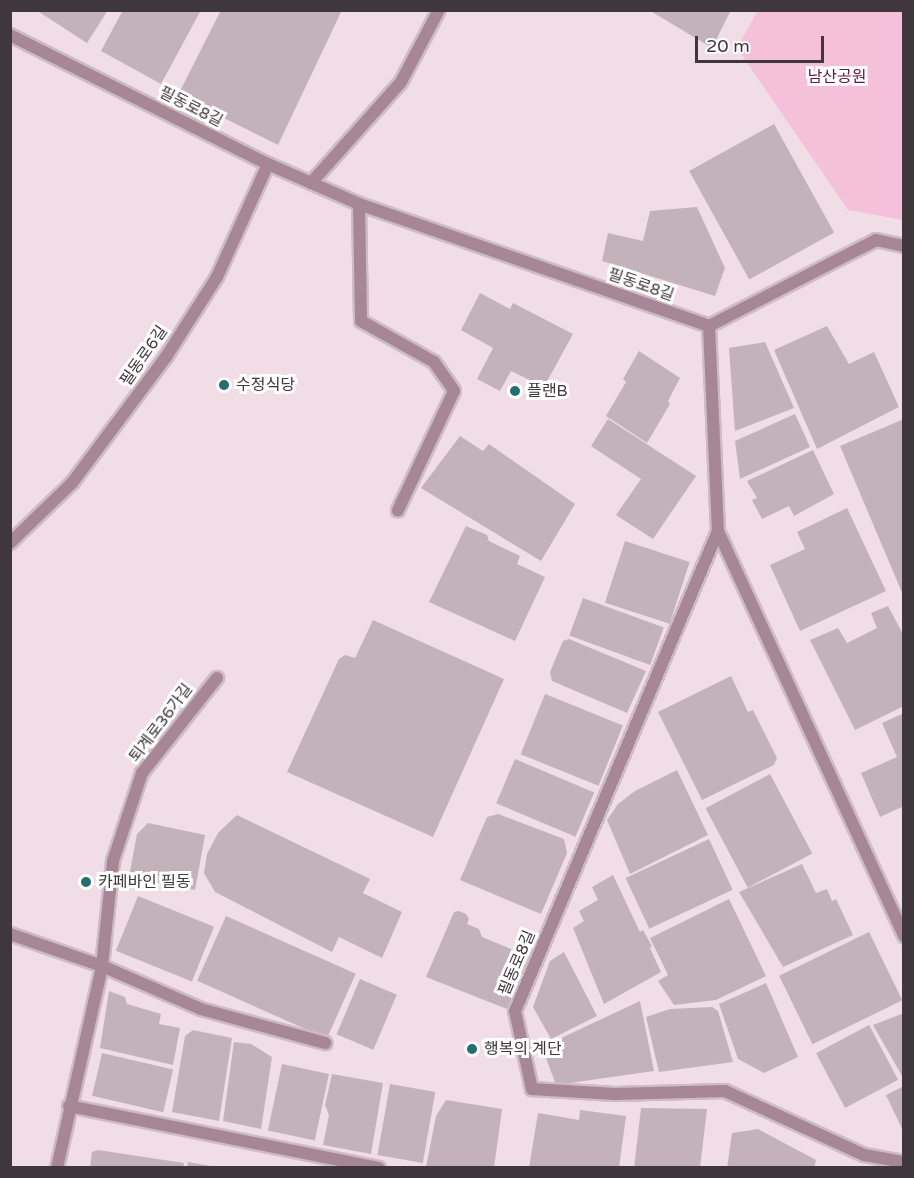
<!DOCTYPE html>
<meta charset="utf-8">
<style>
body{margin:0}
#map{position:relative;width:914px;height:1178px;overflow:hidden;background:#f0dde6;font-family:"Varela Round","Noto Sans KR",sans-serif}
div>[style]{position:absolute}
.green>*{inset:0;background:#f4c0da}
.building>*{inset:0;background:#c4b2ba;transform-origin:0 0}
.roads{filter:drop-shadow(2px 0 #cdbcc4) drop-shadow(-2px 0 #cdbcc4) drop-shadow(0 2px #cdbcc4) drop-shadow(0 -2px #cdbcc4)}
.lane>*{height:12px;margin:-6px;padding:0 6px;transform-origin:6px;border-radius:6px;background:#a78696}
.street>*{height:12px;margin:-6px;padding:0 6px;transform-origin:6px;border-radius:6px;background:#a78696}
.dots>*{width:16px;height:16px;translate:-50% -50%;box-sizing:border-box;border:3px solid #fff;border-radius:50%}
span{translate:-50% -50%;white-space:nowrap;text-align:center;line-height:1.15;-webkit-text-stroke:6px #fff;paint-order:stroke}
.park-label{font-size:16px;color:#69134a}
.street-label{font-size:16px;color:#3f373b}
.poi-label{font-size:16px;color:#3f373b}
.left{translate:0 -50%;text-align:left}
.frame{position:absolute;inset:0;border:12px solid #3f373b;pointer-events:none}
.scale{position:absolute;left:695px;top:36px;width:129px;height:27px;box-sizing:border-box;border:3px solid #3f373b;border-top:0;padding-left:8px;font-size:18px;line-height:21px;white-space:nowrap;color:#3f373b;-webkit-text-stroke:4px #fff;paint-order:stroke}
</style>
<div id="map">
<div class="green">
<i style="clip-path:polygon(758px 10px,903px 11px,903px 220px,848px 210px,737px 48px)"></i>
</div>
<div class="building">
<i style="clip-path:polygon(36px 10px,108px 10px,87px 43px)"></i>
<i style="clip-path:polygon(123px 10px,201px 10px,161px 84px,101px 51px)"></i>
<i style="clip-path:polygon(221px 10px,342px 10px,278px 145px,178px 95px)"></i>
<i style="clip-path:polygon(649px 10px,731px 10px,712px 48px)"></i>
<i style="left:774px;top:124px;width:124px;height:97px;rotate:61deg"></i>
<i style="clip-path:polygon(697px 207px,725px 268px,715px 296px,602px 261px,608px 233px,643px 241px,650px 211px)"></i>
<i style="clip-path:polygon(480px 293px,510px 309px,513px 303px,573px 334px,544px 387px,511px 371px,500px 391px,477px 379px,493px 348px,461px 330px)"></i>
<i style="clip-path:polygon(827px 326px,849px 364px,874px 352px,899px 407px,817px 449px,774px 350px)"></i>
<i style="clip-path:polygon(765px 342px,794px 408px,735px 431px,729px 348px)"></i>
<i style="clip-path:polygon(639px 351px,680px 378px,668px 401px,670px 404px,647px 443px,606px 416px,626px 382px,623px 379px)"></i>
<i style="clip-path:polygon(795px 414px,810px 447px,740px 479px,735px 441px)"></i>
<i style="clip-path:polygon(608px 419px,696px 476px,653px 539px,616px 515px,641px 479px,591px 446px)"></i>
<i style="clip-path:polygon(904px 419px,904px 595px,903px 595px,840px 446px)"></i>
<i style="clip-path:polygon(460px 436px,483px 451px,489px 444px,575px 504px,541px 561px,421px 488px)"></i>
<i style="clip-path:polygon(813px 450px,834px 494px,794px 516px,789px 506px,762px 519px,752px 500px,757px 498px,747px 481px)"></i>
<i style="clip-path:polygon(847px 508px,886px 591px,800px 631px,770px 565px,805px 549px,797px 532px)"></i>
<i style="clip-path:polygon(466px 526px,487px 535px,489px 541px,520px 556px,517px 564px,545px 577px,515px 641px,429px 602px)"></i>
<i style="left:625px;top:541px;width:68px;height:65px;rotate:18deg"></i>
<i style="left:583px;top:598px;width:86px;height:40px;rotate:20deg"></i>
<i style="clip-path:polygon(888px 606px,904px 636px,904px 706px,855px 730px,810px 640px,838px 628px,847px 643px,877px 628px,871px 613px)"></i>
<i style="clip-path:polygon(373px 620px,504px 679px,433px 837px,287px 772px,339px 659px,345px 655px,355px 658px)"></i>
<i style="clip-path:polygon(569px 639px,646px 671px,627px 713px,552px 681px,550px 672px,563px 641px)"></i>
<i style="clip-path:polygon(731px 676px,748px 712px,753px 710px,777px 758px,774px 765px,702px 800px,658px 712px)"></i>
<i style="left:545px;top:694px;width:84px;height:65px;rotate:22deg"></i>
<i style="clip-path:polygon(904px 713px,904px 806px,880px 817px,861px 773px,897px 757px,882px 723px)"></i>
<i style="left:515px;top:759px;width:86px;height:48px;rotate:23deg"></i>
<i style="clip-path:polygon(677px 770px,708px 835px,630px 874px,607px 820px,618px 804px,635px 791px)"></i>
<i style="left:770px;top:774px;width:90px;height:73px;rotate:62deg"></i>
<i style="clip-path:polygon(498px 814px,564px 839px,567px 853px,541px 914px,460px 880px,487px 817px)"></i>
<i style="clip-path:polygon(237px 815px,370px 879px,363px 893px,402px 912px,382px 958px,339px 937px,332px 952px,215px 892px,204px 873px,207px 854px,218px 833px)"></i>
<i style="clip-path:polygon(148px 823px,205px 835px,195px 890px,129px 877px,137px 834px)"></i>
<i style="left:709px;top:839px;width:56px;height:92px;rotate:65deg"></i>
<i style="clip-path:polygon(802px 864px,816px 893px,827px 889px,832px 901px,836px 899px,853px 935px,783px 967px,739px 892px)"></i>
<i style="clip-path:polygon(613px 875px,640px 932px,643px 930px,652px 946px,650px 948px,661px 972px,604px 1004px,573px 928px,584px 921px,579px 911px,598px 900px,592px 887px)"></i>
<i style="left:138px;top:896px;width:82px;height:59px;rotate:22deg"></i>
<i style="clip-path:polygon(729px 899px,766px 976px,716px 1000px,674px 1005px,658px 981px,668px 975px,650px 938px)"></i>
<i style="clip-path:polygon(459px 911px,466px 914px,469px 919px,467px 924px,479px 929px,482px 937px,528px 956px,507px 1009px,426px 977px,454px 912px)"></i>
<i style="left:226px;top:916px;width:142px;height:71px;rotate:24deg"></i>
<i style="left:869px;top:932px;width:76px;height:100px;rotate:64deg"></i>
<i style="clip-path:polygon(564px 952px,597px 1016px,551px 1039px,533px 1007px,550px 961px)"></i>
<i style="left:360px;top:979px;width:40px;height:60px;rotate:23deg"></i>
<i style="clip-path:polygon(766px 983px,798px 1057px,764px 1073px,738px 1059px,719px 1004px)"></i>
<i style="clip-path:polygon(109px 991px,125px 997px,127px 1004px,161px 1014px,159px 1024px,180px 1028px,173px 1065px,100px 1048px)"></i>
<i style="clip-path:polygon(640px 1001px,654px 1071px,556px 1085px,542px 1047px)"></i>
<i style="clip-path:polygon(712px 1007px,718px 1011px,733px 1062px,659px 1072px,646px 1017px,670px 1009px)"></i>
<i style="clip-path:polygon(904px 1013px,904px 1075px,902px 1076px,873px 1025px)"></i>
<i style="left:869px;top:1025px;width:62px;height:60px;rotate:62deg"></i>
<i style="clip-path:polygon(193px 1030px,232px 1038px,219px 1121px,172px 1112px,185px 1036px)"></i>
<i style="clip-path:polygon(234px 1042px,251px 1044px,272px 1057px,261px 1129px,223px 1121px)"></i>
<i style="left:102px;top:1053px;width:73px;height:44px;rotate:13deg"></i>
<i style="left:282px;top:1064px;width:48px;height:68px;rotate:12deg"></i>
<i style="clip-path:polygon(332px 1074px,383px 1083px,371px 1154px,323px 1145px,329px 1115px,325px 1105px)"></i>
<i style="left:390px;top:1084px;width:46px;height:72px;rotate:10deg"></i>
<i style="clip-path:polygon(904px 1086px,904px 1133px,886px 1095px)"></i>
<i style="clip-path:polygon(446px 1100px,502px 1109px,494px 1168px,426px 1167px,436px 1116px)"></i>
<i style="clip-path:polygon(641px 1108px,707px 1109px,700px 1168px,634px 1168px)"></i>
<i style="clip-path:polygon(580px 1110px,626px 1116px,619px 1168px,529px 1168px,538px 1113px,579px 1120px)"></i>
<i style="clip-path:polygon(758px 1129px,816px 1160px,814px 1168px,727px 1168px,732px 1133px)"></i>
<i style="clip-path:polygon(98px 1150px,184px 1163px,183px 1168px,90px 1168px,92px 1152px)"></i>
<i style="clip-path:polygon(188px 1162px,211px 1166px,211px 1168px,187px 1168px)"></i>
</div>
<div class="roads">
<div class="lane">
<i style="left:359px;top:204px;width:117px;rotate:89deg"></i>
<i style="left:361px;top:321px;width:84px;rotate:29.3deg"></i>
<i style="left:434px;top:362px;width:35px;rotate:55deg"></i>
<i style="left:454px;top:391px;width:132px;rotate:115.2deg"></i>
<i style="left:718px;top:531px;width:446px;rotate:65.3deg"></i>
<i style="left:102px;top:966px;width:106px;rotate:-84deg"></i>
<i style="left:113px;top:861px;width:93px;rotate:-71.8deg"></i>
<i style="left:142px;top:773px;width:121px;rotate:-51.7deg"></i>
<i style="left:69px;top:1106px;width:316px;rotate:11.3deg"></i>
</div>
<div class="street">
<i style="left:10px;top:35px;width:288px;rotate:26.6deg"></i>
<i style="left:268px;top:164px;width:99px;rotate:23.7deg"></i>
<i style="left:359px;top:204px;width:371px;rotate:19.2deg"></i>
<i style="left:709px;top:326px;width:188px;rotate:-27.2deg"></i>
<i style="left:876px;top:240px;width:29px;rotate:12deg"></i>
<i style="left:311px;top:183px;width:135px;rotate:-48.3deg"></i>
<i style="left:401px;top:82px;width:81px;rotate:-62.2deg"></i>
<i style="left:709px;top:326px;width:205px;rotate:87.5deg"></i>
<i style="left:718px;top:531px;width:521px;rotate:112.92deg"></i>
<i style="left:515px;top:1011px;width:80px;rotate:77.7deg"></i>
<i style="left:532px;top:1089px;width:83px;rotate:3.4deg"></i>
<i style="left:615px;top:1094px;width:110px;rotate:-1.6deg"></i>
<i style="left:725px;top:1091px;width:153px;rotate:24.7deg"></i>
<i style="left:864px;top:1155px;width:41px;rotate:9.9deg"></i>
<i style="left:10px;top:543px;width:86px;rotate:-44.1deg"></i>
<i style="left:72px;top:483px;width:157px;rotate:-53.3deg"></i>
<i style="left:166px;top:357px;width:95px;rotate:-57.5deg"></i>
<i style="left:217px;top:277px;width:124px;rotate:-65.7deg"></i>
<i style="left:10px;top:934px;width:97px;rotate:19.2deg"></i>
<i style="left:102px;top:966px;width:108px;rotate:23.5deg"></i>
<i style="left:201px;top:1009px;width:129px;rotate:15.3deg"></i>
<i style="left:57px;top:1168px;width:207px;rotate:-77.4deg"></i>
</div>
</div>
<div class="dots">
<i style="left:224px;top:385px;background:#236e70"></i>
<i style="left:515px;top:391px;background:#236e70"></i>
<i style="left:86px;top:882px;background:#236e70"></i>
<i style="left:472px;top:1049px;background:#236e70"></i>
</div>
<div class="park-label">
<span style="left:837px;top:77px">남산공원</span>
</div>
<div class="street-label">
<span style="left:191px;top:107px;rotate:27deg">필동로8길</span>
<span style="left:641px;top:285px;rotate:19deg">필동로8길</span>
<span style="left:144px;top:356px;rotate:-55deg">필동로6길</span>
<span style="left:161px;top:723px;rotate:-53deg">퇴계로36가길</span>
<span style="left:517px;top:963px;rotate:-67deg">필동로8길</span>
</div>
<div class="poi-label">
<span class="left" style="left:236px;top:385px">수정식당</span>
<span class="left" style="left:527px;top:391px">플랜B</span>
<span class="left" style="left:98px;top:882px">카페바인 필동</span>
<span class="left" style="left:484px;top:1049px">행복의 계단</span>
</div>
<div class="frame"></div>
<div class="scale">20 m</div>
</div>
